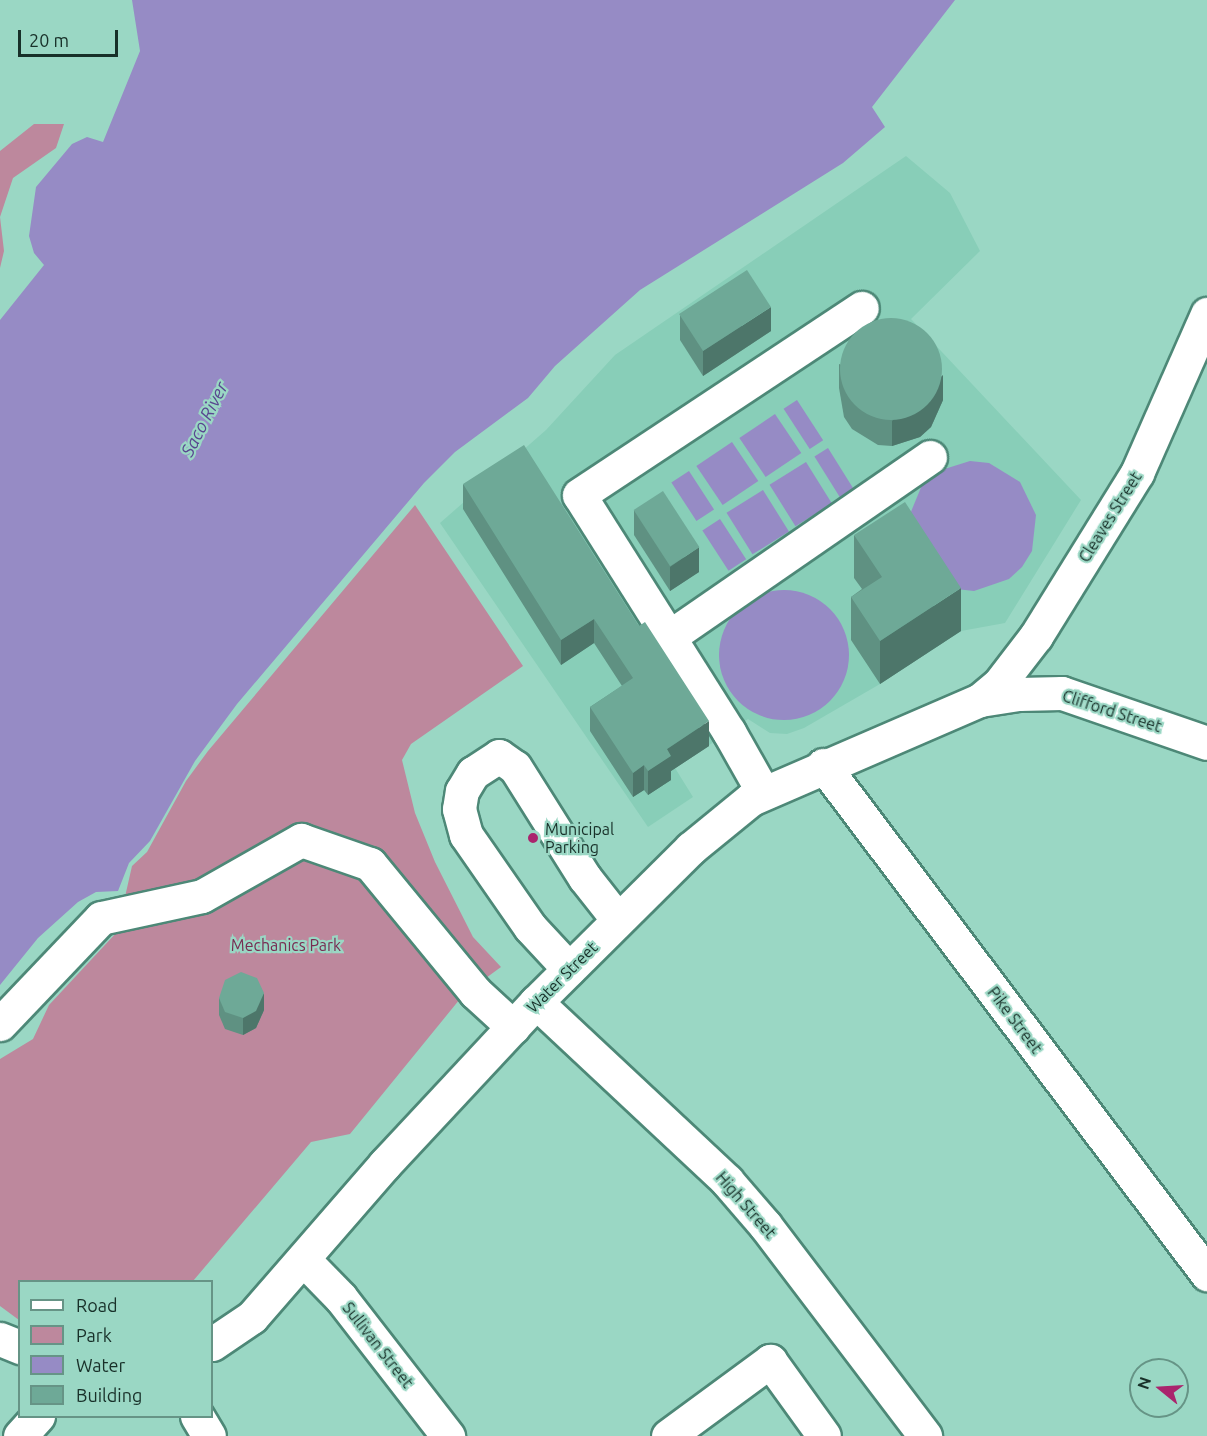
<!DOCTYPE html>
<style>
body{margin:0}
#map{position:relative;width:1207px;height:1436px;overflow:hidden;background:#9ad7c4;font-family:Ubuntu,sans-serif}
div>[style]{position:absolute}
.built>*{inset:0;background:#88ceb8}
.green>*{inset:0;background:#bd889d}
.water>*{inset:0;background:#968bc5;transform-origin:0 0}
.round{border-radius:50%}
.roads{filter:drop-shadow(2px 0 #4d8877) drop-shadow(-2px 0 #4d8877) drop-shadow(0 2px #4d8877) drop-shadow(0 -2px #4d8877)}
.minor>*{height:33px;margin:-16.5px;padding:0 16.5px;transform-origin:16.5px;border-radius:16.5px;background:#fff}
.wall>*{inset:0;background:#5f9182}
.shaded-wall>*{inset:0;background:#4d766a}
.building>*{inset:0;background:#6ea997;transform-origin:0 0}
.dots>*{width:16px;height:16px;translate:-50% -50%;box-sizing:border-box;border:3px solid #9ad7c4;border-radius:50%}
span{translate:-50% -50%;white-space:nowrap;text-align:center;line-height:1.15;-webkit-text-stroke:4.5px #9ad7c4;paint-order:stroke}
.street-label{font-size:16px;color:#183029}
.poi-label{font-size:16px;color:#183029}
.left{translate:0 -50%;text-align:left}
.park-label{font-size:16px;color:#782c52}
.water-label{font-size:18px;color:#594790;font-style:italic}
.legend{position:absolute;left:18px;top:1280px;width:195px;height:138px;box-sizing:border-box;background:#9ad7c4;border:2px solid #669486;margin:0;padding:8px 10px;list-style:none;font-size:18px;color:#183029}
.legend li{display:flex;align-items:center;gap:12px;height:30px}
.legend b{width:30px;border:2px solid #669486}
.north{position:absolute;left:1129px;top:1358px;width:60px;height:60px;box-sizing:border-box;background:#9ad7c4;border:2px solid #669486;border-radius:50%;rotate:288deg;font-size:16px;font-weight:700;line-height:24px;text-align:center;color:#183029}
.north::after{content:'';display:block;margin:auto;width:21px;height:27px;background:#aa246d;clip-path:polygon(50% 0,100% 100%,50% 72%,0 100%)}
.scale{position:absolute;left:18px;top:30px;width:100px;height:27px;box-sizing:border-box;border:3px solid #183029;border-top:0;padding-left:8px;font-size:18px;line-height:21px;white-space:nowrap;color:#183029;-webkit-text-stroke:4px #9ad7c4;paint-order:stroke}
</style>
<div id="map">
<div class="built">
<i style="clip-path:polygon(906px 156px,950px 193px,980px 251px,911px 319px,1081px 500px,1005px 623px,961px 631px,880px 684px,804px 728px,787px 734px,770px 733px,748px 719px,675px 768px,693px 797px,648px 827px,440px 523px,546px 430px,615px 355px)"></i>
</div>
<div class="green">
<i style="clip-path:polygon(34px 124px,64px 124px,56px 148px,13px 178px,0 217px,4px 251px,0 268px,0 151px)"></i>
<i style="clip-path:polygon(415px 505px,523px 666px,411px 744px,402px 760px,415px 813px,435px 862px,473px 937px,501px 967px,464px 994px,350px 1134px,311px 1142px,193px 1281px,20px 1282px,19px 1320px,0 1306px,0 1059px,33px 1039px,49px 1005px,117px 932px,132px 866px,147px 852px,186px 781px,208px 751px)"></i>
</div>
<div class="water">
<i style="clip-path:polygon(132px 0,955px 0,872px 107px,885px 127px,843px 163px,640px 290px,555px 366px,528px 398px,455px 452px,424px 483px,237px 704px,195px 761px,150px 841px,129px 863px,118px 891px,96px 892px,78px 902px,38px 938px,0 985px,0 320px,44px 265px,34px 253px,29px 236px,36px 187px,72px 144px,87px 137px,103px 142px,140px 51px)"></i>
<i style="left:797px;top:400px;width:48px;height:16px;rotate:57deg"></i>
<i style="left:775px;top:414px;width:47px;height:43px;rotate:56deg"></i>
<i style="left:732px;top:442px;width:47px;height:43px;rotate:56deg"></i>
<i style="left:828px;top:448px;width:49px;height:16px;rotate:58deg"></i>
<i style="clip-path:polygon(970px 461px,989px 463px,1020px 482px,1036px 515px,1032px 551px,1022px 567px,1009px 579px,974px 591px,956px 589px,908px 519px,922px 485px,935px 472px)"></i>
<i style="left:806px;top:462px;width:49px;height:43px;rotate:58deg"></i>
<i style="left:689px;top:471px;width:46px;height:21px;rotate:57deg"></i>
<i style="left:763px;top:490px;width:49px;height:43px;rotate:58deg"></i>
<i style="left:720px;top:519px;width:48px;height:21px;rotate:57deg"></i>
<i class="round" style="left:719px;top:590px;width:130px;height:130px"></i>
</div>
<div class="roads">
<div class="minor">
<i style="left:669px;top:637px;width:317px;rotate:-34.6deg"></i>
<i style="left:980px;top:700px;width:25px;rotate:-40deg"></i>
<i style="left:999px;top:684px;width:61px;rotate:-52.4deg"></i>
<i style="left:1036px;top:636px;width:192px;rotate:-58.2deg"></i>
<i style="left:1137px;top:473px;width:174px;rotate:-66.2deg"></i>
<i style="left:823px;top:765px;width:638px;rotate:52.97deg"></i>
<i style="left:763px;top:792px;width:69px;rotate:-119.5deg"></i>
<i style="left:729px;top:732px;width:280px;rotate:-122.3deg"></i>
<i style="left:579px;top:495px;width:339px;rotate:-33.5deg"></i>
<i style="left:569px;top:969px;width:57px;rotate:-132.9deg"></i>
<i style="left:530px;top:927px;width:112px;rotate:-124.8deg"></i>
<i style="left:466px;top:835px;width:27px;rotate:-105deg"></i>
<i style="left:459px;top:809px;width:18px;rotate:-81deg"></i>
<i style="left:462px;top:791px;width:21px;rotate:-59deg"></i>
<i style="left:473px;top:773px;width:31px;rotate:-33deg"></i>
<i style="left:499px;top:756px;width:19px;rotate:35deg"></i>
<i style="left:515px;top:767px;width:131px;rotate:57.8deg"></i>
<i style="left:585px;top:878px;width:53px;rotate:51.8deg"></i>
<i style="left:536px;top:1002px;width:262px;rotate:43.1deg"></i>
<i style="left:727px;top:1181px;width:58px;rotate:49.2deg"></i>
<i style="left:765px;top:1225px;width:265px;rotate:52.8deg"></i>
<i style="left:0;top:1024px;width:146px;rotate:-46.4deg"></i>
<i style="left:101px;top:918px;width:103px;rotate:-12.3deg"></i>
<i style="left:202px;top:896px;width:114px;rotate:-29.5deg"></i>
<i style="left:301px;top:840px;width:73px;rotate:19.2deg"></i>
<i style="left:370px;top:864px;width:166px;rotate:50.6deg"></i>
<i style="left:475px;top:992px;width:52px;rotate:42.6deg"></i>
<i style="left:303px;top:1259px;width:54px;rotate:45.7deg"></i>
<i style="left:341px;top:1298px;width:175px;rotate:52.2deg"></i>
<i style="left:0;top:1339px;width:22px;rotate:22deg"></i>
<i style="left:212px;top:1344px;width:48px;rotate:-34deg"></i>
<i style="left:252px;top:1317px;width:203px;rotate:-49deg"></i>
<i style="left:385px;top:1164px;width:221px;rotate:-47deg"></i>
<i style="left:536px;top:1002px;width:218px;rotate:-44.8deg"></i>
<i style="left:691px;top:848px;width:77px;rotate:-39.2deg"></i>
<i style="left:751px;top:799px;width:249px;rotate:-23.4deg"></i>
<i style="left:980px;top:700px;width:39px;rotate:-9deg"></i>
<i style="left:1019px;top:694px;width:43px;rotate:-1.3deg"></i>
<i style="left:1062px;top:693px;width:153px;rotate:19deg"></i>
<i style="left:197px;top:1416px;width:23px;rotate:59deg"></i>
<i style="left:20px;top:1436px;width:27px;rotate:-48deg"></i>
<i style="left:668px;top:1436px;width:127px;rotate:-36.3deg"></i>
<i style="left:770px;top:1361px;width:92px;rotate:54.2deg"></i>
</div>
</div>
<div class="wall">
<i style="clip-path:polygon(680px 315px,771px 331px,703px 376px,680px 340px)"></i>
<i style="clip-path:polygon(839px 364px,943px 400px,931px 427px,920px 437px,892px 446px,878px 445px,852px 429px,844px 417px,839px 388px)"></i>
<i style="clip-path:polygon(463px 484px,639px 626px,709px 746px,671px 771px,671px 780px,648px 795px,644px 790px,633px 797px,590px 731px,590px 707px,622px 686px,594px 643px,561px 665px,463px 509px)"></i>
<i style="clip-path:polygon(634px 510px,699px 572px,670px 591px,634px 535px)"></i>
<i style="clip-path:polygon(854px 535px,961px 631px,880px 684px,851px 640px,851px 597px,862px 589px,854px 578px)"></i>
<i style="clip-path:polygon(219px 998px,264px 1010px,256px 1028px,243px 1035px,225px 1029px,219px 1015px)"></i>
</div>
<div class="shaded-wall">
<i style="clip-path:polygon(771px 307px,771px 331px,703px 376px,703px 351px)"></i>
<i style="clip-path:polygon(943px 375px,943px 400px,931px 427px,920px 437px,892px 446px,892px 421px)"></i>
<i style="clip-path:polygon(699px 547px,699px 572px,670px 591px,670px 567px)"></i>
<i style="clip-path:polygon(961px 588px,961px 631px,880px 684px,880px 641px)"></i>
<i style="clip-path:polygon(594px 619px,594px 643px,561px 665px,561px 640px)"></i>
<i style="clip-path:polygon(709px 721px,709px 746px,671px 771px,671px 780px,648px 795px,648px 771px,667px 749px)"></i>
<i style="clip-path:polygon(644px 765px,644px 790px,633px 797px,633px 773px)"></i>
<i style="clip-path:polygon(264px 993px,264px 1010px,256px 1028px,243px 1035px,243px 1018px)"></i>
</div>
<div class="building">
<i style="left:747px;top:270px;width:44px;height:81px;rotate:57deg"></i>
<i class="round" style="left:840px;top:318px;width:102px;height:102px"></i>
<i style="clip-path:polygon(524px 445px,639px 626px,645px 622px,709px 721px,667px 749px,671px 756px,648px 771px,644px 765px,633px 773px,590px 707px,633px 678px,594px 619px,561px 640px,463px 484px)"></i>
<i style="left:663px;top:491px;width:67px;height:35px;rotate:57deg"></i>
<i style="clip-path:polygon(905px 502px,961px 588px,880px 641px,851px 597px,882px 577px,854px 535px)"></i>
<i style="clip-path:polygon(241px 972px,257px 978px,264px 993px,256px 1011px,243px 1018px,225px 1012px,219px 998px,225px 980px)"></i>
</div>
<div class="dots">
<i style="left:533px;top:838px;background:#aa246d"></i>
</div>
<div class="street-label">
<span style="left:1110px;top:517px;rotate:-58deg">Cleaves Street</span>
<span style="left:1112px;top:711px;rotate:18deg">Clifford Street</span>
<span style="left:562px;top:977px;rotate:-45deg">Water Street</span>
<span style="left:1015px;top:1020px;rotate:53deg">Pike Street</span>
<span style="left:746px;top:1205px;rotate:49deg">High Street</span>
<span style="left:378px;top:1345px;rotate:52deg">Sullivan Street</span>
</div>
<div class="poi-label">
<span class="left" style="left:545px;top:838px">Municipal<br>Parking</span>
</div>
<div class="park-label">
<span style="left:286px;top:945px">Mechanics Park</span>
</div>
<div class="water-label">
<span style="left:204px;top:419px;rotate:-63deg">Saco River</span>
</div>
<ul class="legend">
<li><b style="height:8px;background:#fff"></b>Road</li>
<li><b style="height:16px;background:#bd889d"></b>Park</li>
<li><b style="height:16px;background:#968bc5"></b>Water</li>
<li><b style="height:16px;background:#6ea997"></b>Building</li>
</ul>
<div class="north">N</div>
<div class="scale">20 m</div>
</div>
